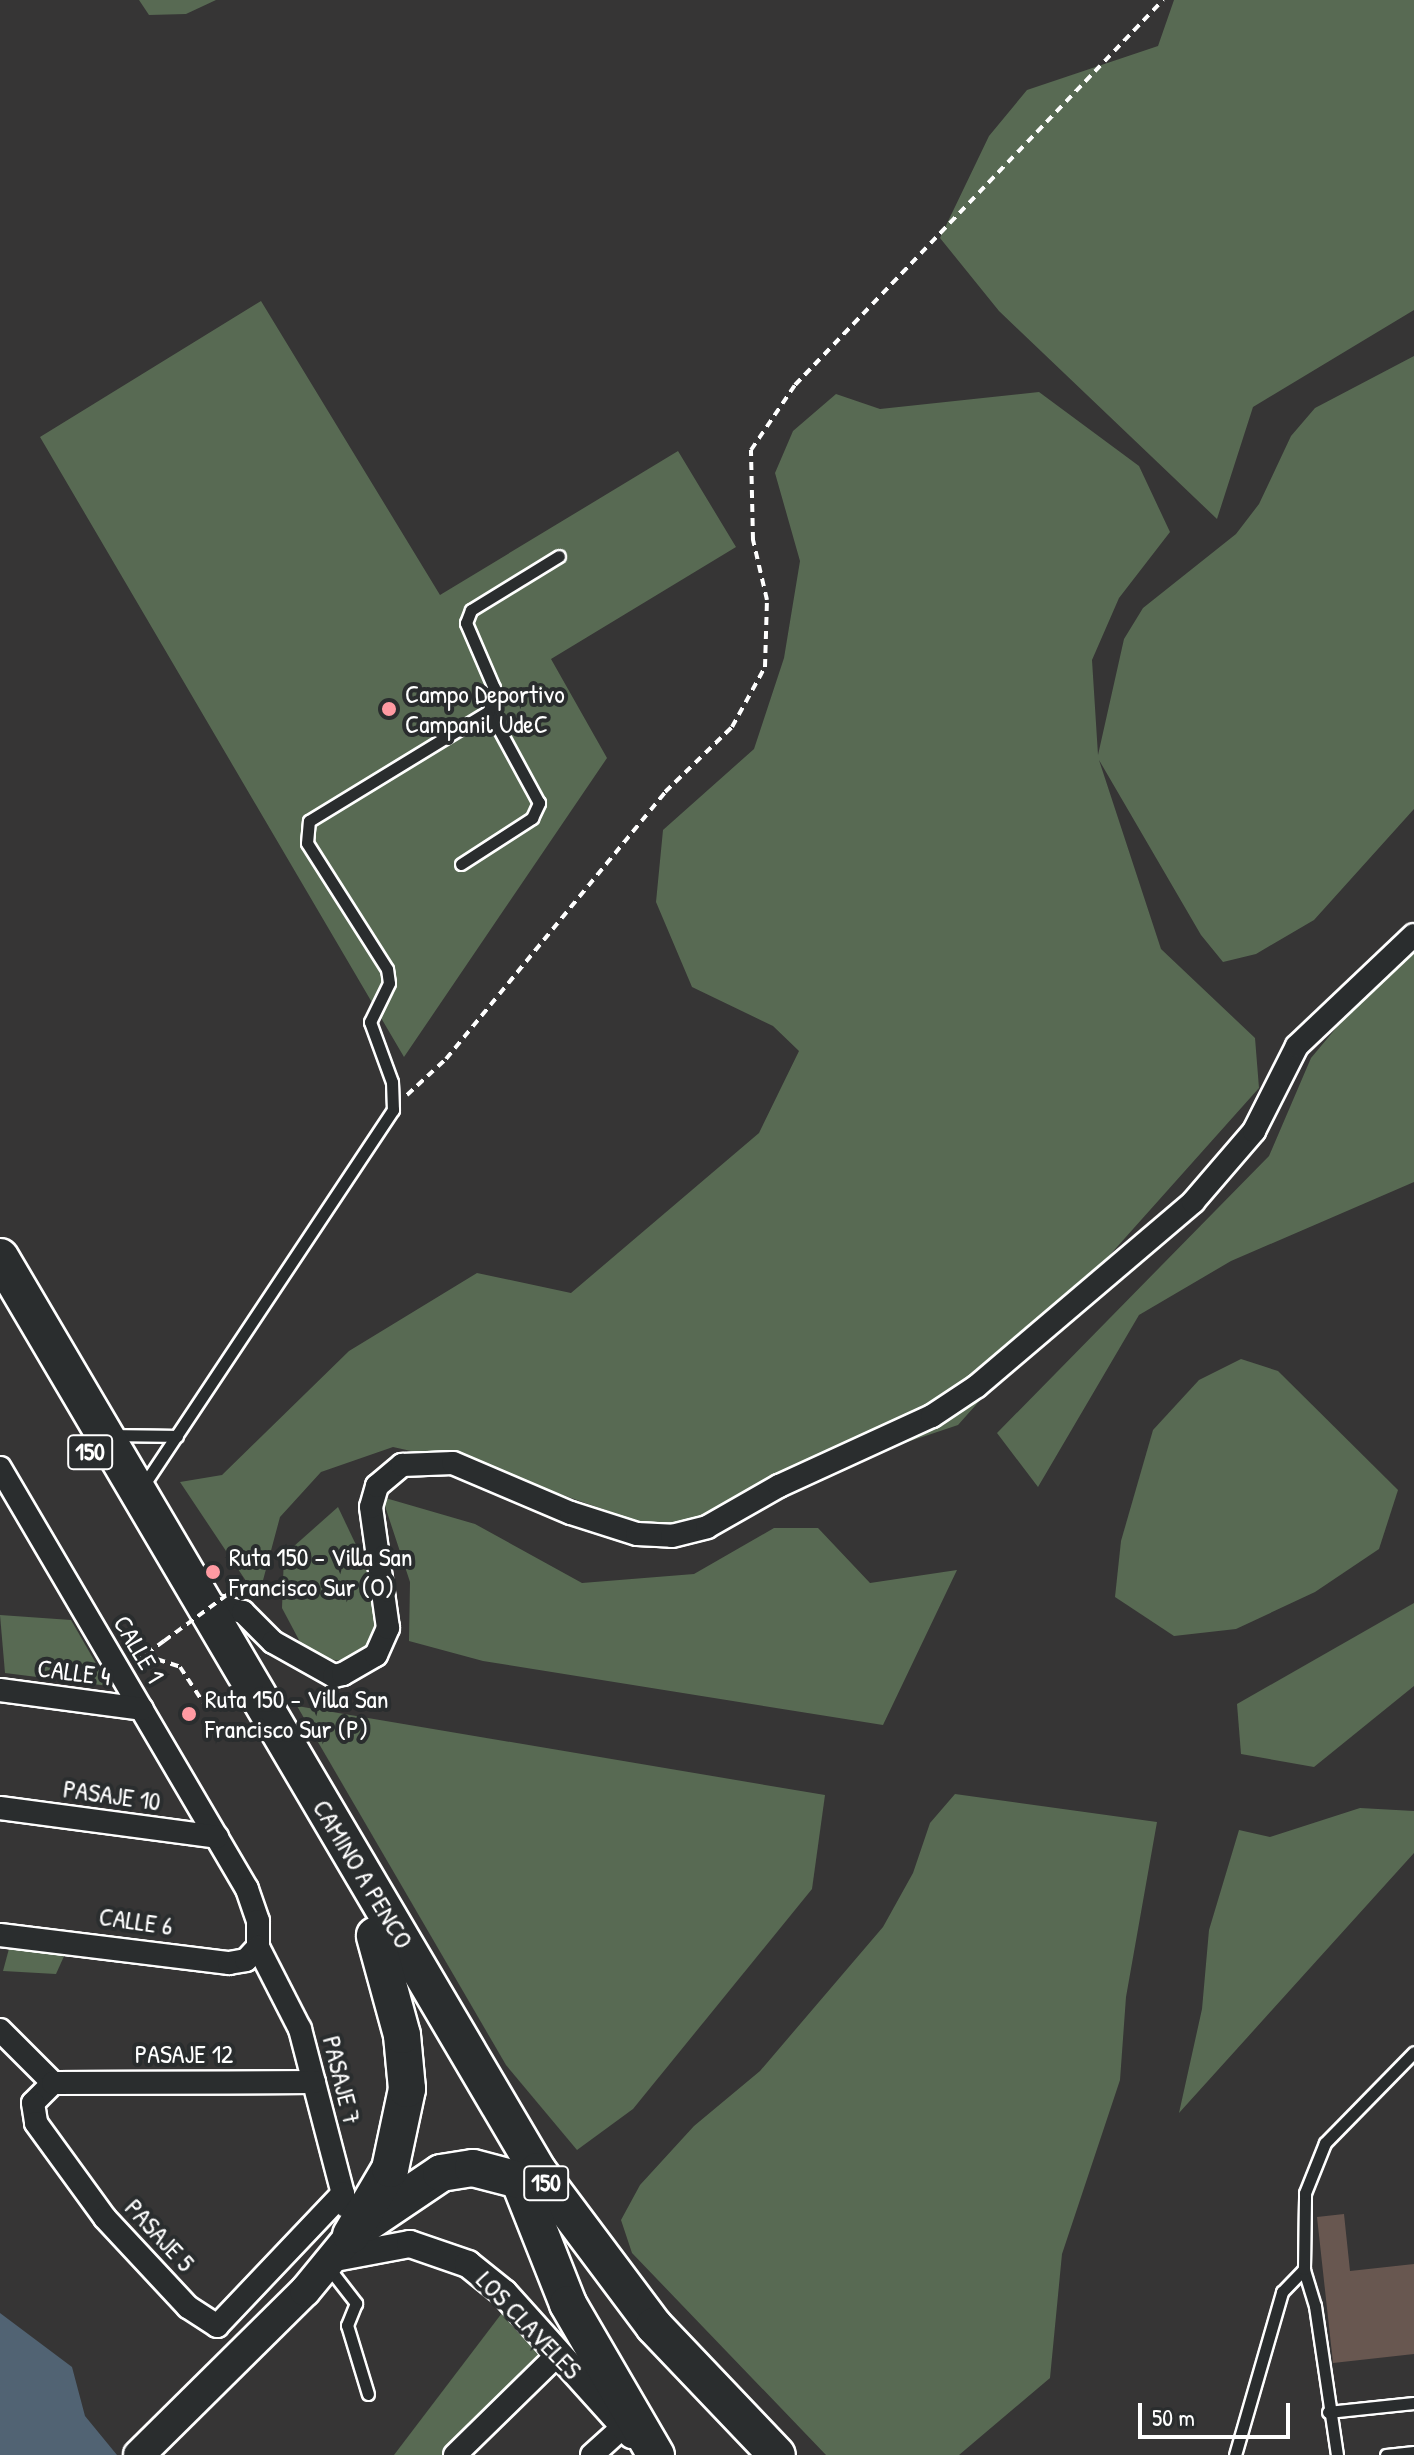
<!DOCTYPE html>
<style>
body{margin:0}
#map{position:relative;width:1414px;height:2455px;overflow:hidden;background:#363535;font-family:"Patrick Hand",sans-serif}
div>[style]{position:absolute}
.green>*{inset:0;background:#586a53}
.water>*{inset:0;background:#516373}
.building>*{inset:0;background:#685750}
.path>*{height:4px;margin-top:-2px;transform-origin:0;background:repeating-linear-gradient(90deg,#fff 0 8px,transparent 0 14px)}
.roads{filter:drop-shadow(2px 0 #fff) drop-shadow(-2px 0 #fff) drop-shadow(0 2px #fff) drop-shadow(0 -2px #fff)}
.service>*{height:11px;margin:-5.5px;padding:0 5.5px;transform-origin:5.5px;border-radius:5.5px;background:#2a2d2e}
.minor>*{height:22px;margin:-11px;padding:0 11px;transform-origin:11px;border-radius:11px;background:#2a2d2e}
.tertiary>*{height:26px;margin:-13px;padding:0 13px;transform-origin:13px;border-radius:13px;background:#2a2d2e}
.secondary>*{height:30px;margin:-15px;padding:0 15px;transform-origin:15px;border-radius:15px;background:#2a2d2e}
.trunk>*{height:36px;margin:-18px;padding:0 18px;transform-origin:18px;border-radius:18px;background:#2a2d2e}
.path-bridge>*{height:4px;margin-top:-2px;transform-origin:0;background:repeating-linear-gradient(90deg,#fff 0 8px,transparent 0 14px)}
.dots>*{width:22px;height:22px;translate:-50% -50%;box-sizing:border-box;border:4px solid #2a2d2e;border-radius:50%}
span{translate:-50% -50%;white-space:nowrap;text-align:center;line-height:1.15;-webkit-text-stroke:8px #2a2d2e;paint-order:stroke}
.shield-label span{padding:2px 6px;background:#2a2d2e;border:2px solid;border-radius:6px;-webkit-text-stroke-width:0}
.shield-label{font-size:24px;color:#fff;font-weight:700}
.poi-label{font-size:26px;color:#fff}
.left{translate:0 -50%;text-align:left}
.street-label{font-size:26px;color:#fff}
.scale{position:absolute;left:1138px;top:2403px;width:152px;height:36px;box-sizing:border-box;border:4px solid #fff;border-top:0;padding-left:10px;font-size:24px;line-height:28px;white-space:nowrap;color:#fff;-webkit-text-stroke:6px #2a2d2e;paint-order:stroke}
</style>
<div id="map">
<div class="green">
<i style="clip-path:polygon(139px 0,216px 0,186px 14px,149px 15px)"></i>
<i style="clip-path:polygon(1174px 0,1414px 0,1414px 310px,1253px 407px,1217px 519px,999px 311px,940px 238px,989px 136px,1027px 90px,1158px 46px)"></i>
<i style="clip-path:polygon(261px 301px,440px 595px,678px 451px,736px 547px,551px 659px,607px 758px,404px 1057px,40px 437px)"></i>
<i style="clip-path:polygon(1414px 356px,1414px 809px,1314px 920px,1256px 954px,1223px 962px,1201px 935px,1099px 760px,1161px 949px,1255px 1038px,1259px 1088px,958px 1425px,803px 1477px,682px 1537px,483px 1467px,393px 1447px,321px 1472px,280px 1517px,258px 1599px,180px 1482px,222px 1475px,349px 1351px,477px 1273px,571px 1293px,759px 1133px,799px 1051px,773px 1026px,692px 987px,656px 902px,663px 830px,754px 749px,784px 658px,800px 561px,775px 473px,793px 431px,836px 394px,880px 409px,1039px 392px,1139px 466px,1170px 532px,1119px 598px,1092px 660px,1098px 755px,1124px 639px,1143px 608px,1236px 534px,1259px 504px,1291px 436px,1315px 408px)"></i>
<i style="clip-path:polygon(1414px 935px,1414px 1182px,1231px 1261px,1139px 1315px,1038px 1487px,997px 1433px,1269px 1156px,1311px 1058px)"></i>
<i style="clip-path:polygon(1241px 1359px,1278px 1371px,1398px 1490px,1379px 1549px,1315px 1592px,1236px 1629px,1174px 1636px,1115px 1597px,1121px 1541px,1153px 1430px,1199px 1380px)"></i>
<i style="clip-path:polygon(382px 1497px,475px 1524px,582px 1583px,694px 1574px,774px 1528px,818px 1528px,870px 1583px,957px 1570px,883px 1725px,483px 1661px,409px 1641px,410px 1582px)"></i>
<i style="clip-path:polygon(338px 1507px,385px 1606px,372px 1664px,308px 1657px,282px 1608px,284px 1555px)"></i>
<i style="clip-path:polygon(1414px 1603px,1414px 1686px,1314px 1767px,1241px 1754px,1237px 1704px)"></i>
<i style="clip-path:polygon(0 1615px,71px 1620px,109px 1686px,5px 1673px)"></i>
<i style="clip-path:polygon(297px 1706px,825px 1795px,812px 1889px,633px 2109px,577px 2150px,506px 2065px)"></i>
<i style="clip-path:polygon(955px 1794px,1157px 1822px,1126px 1997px,1120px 2080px,1062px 2254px,1050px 2378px,959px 2455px,826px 2455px,632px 2253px,621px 2220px,640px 2185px,694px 2126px,760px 2071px,883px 1927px,913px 1873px,930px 1823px)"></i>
<i style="clip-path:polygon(1360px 1808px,1414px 1811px,1414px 1853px,1179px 2113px,1202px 2009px,1209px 1930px,1239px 1830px,1270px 1837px)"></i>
<i style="clip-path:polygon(10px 1945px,65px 1954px,56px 1974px,3px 1971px)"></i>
<i style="clip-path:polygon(505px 2309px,545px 2353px,443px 2455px,394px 2455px)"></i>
</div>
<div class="water">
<i style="clip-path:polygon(0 2313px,72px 2367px,85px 2416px,117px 2455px,0 2455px)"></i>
</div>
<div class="building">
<i style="clip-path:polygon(1344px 2214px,1350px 2271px,1414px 2264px,1414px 2354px,1333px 2363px,1317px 2217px)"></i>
</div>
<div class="path">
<i style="left:407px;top:1095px;width:53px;rotate:-42.7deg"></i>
<i style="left:446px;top:1059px;width:345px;rotate:-50.6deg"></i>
<i style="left:665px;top:792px;width:93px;rotate:-44.1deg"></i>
<i style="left:732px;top:727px;width:68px;rotate:-61.2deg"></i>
<i style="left:765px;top:667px;width:67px;rotate:-88.3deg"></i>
<i style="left:767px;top:600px;width:62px;rotate:-103.1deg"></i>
<i style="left:753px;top:540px;width:90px;rotate:-91.3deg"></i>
<i style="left:751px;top:450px;width:78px;rotate:-55.9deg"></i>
<i style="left:795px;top:385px;width:533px;rotate:-46.29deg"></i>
<i style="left:144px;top:1655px;width:38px;rotate:18deg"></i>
<i style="left:180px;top:1667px;width:42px;rotate:56.7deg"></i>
<i style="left:203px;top:1702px;width:25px;rotate:-14deg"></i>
<i style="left:135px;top:1662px;width:36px;rotate:-36deg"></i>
</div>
<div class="roads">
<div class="service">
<i style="left:461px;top:864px;width:85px;rotate:-32.9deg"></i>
<i style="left:532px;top:818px;width:17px;rotate:-65deg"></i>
<i style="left:539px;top:803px;width:105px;rotate:-118.5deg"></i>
<i style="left:113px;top:1435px;width:64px;rotate:0.9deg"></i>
<i style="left:143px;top:1486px;width:452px;rotate:-56.4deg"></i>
<i style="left:393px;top:1110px;width:28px;rotate:-92deg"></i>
<i style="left:392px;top:1082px;width:64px;rotate:-110.1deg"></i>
<i style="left:370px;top:1022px;width:43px;rotate:-64deg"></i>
<i style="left:389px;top:983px;width:14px;rotate:-98deg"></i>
<i style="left:387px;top:969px;width:149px;rotate:-122.4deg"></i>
<i style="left:307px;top:843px;width:22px;rotate:-85deg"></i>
<i style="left:309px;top:821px;width:211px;rotate:-31.4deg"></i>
<i style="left:489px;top:711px;width:24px;rotate:-78deg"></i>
<i style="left:494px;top:688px;width:71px;rotate:-113.3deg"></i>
<i style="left:466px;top:623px;width:14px;rotate:-69deg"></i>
<i style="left:471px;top:610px;width:103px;rotate:-31.5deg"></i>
<i style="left:328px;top:2267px;width:46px;rotate:52.1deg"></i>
<i style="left:356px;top:2303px;width:24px;rotate:112deg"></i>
<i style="left:347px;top:2325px;width:72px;rotate:73.1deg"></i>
<i style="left:1328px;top:2412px;width:86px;rotate:-6deg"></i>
<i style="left:1235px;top:2455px;width:170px;rotate:-73.9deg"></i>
<i style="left:1282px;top:2292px;width:32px;rotate:-46deg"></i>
<i style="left:1337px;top:2455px;width:151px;rotate:-98.4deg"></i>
<i style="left:1315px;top:2306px;width:39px;rotate:-107deg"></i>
<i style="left:1304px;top:2269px;width:76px;rotate:-89.2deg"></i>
<i style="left:1305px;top:2193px;width:54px;rotate:-68.2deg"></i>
<i style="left:1325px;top:2143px;width:127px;rotate:-45.6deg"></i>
<i style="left:1386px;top:2455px;width:28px;rotate:-6deg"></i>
</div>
<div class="minor">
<i style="left:0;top:1468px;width:488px;rotate:59.6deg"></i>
<i style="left:247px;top:1889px;width:34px;rotate:71deg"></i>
<i style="left:258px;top:1921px;width:26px;rotate:90deg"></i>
<i style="left:202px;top:1603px;width:42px;rotate:12.4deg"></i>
<i style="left:243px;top:1612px;width:42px;rotate:45deg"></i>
<i style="left:273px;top:1642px;width:70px;rotate:29.1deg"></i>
<i style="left:334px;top:1676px;width:9px;rotate:-13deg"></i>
<i style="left:343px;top:1674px;width:38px;rotate:-30deg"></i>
<i style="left:376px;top:1655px;width:30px;rotate:-66deg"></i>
<i style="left:388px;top:1628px;width:122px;rotate:-98deg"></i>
<i style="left:371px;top:1507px;width:22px;rotate:-74deg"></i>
<i style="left:377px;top:1486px;width:33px;rotate:-40deg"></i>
<i style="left:402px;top:1465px;width:51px;rotate:-2.2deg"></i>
<i style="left:453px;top:1463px;width:128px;rotate:23deg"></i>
<i style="left:571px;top:1513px;width:69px;rotate:17.7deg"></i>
<i style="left:637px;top:1534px;width:35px;rotate:3deg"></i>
<i style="left:672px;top:1536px;width:36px;rotate:-14deg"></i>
<i style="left:707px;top:1527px;width:83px;rotate:-29.7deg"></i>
<i style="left:779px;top:1486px;width:168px;rotate:-24.6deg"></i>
<i style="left:932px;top:1416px;width:54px;rotate:-33.7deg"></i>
<i style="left:977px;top:1386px;width:284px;rotate:-40.4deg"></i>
<i style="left:1193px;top:1202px;width:94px;rotate:-49.3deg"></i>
<i style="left:1254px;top:1131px;width:95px;rotate:-63.2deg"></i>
<i style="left:1297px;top:1046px;width:161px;rotate:-43.5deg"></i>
<i style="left:0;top:1690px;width:143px;rotate:7.6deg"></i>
<i style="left:0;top:1808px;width:219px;rotate:7.6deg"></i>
<i style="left:0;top:1935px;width:231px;rotate:7deg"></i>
<i style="left:229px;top:1963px;width:17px;rotate:-10deg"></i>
<i style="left:246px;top:1960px;width:18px;rotate:-47deg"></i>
<i style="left:258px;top:1947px;width:92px;rotate:62.9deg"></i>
<i style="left:300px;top:2029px;width:183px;rotate:75.4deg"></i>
<i style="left:0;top:2030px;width:75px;rotate:45deg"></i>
<i style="left:53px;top:2083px;width:28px;rotate:135deg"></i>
<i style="left:33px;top:2103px;width:20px;rotate:81deg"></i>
<i style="left:36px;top:2123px;width:117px;rotate:54deg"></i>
<i style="left:105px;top:2218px;width:122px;rotate:47deg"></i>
<i style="left:188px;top:2307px;width:35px;rotate:33deg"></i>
<i style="left:217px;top:2326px;width:183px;rotate:-46.5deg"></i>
<i style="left:53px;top:2083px;width:261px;rotate:-0.2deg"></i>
<i style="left:455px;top:2455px;width:146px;rotate:-44.4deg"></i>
<i style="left:592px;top:2455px;width:43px;rotate:-42.2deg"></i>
</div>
<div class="tertiary">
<i style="left:335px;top:2258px;width:76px;rotate:-10.6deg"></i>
<i style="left:410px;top:2244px;width:61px;rotate:19deg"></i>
<i style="left:468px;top:2264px;width:46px;rotate:38.9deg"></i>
<i style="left:504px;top:2293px;width:191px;rotate:48deg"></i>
</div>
<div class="secondary">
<i style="left:139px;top:2455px;width:233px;rotate:-44.7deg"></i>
<i style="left:305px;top:2291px;width:72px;rotate:-50.6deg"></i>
</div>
<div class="trunk">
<i style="left:0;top:1257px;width:1061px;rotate:59.52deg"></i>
<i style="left:538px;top:2171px;width:194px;rotate:53.2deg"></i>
<i style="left:654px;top:2326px;width:178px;rotate:46.4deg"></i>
<i style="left:519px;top:2180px;width:133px;rotate:68.4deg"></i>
<i style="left:568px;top:2304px;width:175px;rotate:59.8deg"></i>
<i style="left:367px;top:2223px;width:89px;rotate:-34deg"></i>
<i style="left:441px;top:2173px;width:32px;rotate:-9deg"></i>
<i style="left:473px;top:2168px;width:48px;rotate:14.6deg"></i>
<i style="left:351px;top:2235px;width:77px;rotate:-59.4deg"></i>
<i style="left:390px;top:2169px;width:82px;rotate:-78deg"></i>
<i style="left:407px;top:2089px;width:54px;rotate:-95.3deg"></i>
<i style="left:402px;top:2035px;width:103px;rotate:-105.3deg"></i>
</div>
</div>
<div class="path-bridge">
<i style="left:164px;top:1641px;width:84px;rotate:-36.3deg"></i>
</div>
<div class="dots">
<i style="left:389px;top:709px;background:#ff9aa2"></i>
<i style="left:213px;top:1572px;background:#ff9aa2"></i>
<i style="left:189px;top:1714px;background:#ff9aa2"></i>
</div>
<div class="shield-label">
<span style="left:90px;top:1452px">150</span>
<span style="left:546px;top:2183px">150</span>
</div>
<div class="poi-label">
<span class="left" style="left:405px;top:709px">Campo Deportivo<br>Campanil UdeC</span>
<span class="left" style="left:229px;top:1572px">Ruta 150 - Villa San<br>Francisco Sur (O)</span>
<span class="left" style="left:205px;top:1714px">Ruta 150 - Villa San<br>Francisco Sur (P)</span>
</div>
<div class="street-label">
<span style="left:139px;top:1649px;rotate:59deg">CALLE 1</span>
<span style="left:74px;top:1672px;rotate:7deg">CALLE 4</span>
<span style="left:112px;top:1795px;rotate:8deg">PASAJE 10</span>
<span style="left:363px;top:1874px;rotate:59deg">CAMINO A PENCO</span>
<span style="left:136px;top:1921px;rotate:8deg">CALLE 6</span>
<span style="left:184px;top:2054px">PASAJE 12</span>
<span style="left:342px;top:2080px;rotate:76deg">PASAJE 7</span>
<span style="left:160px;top:2235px;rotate:47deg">PASAJE 5</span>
<span style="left:529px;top:2325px;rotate:46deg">LOS CLAVELES</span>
</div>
<div class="scale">50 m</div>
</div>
